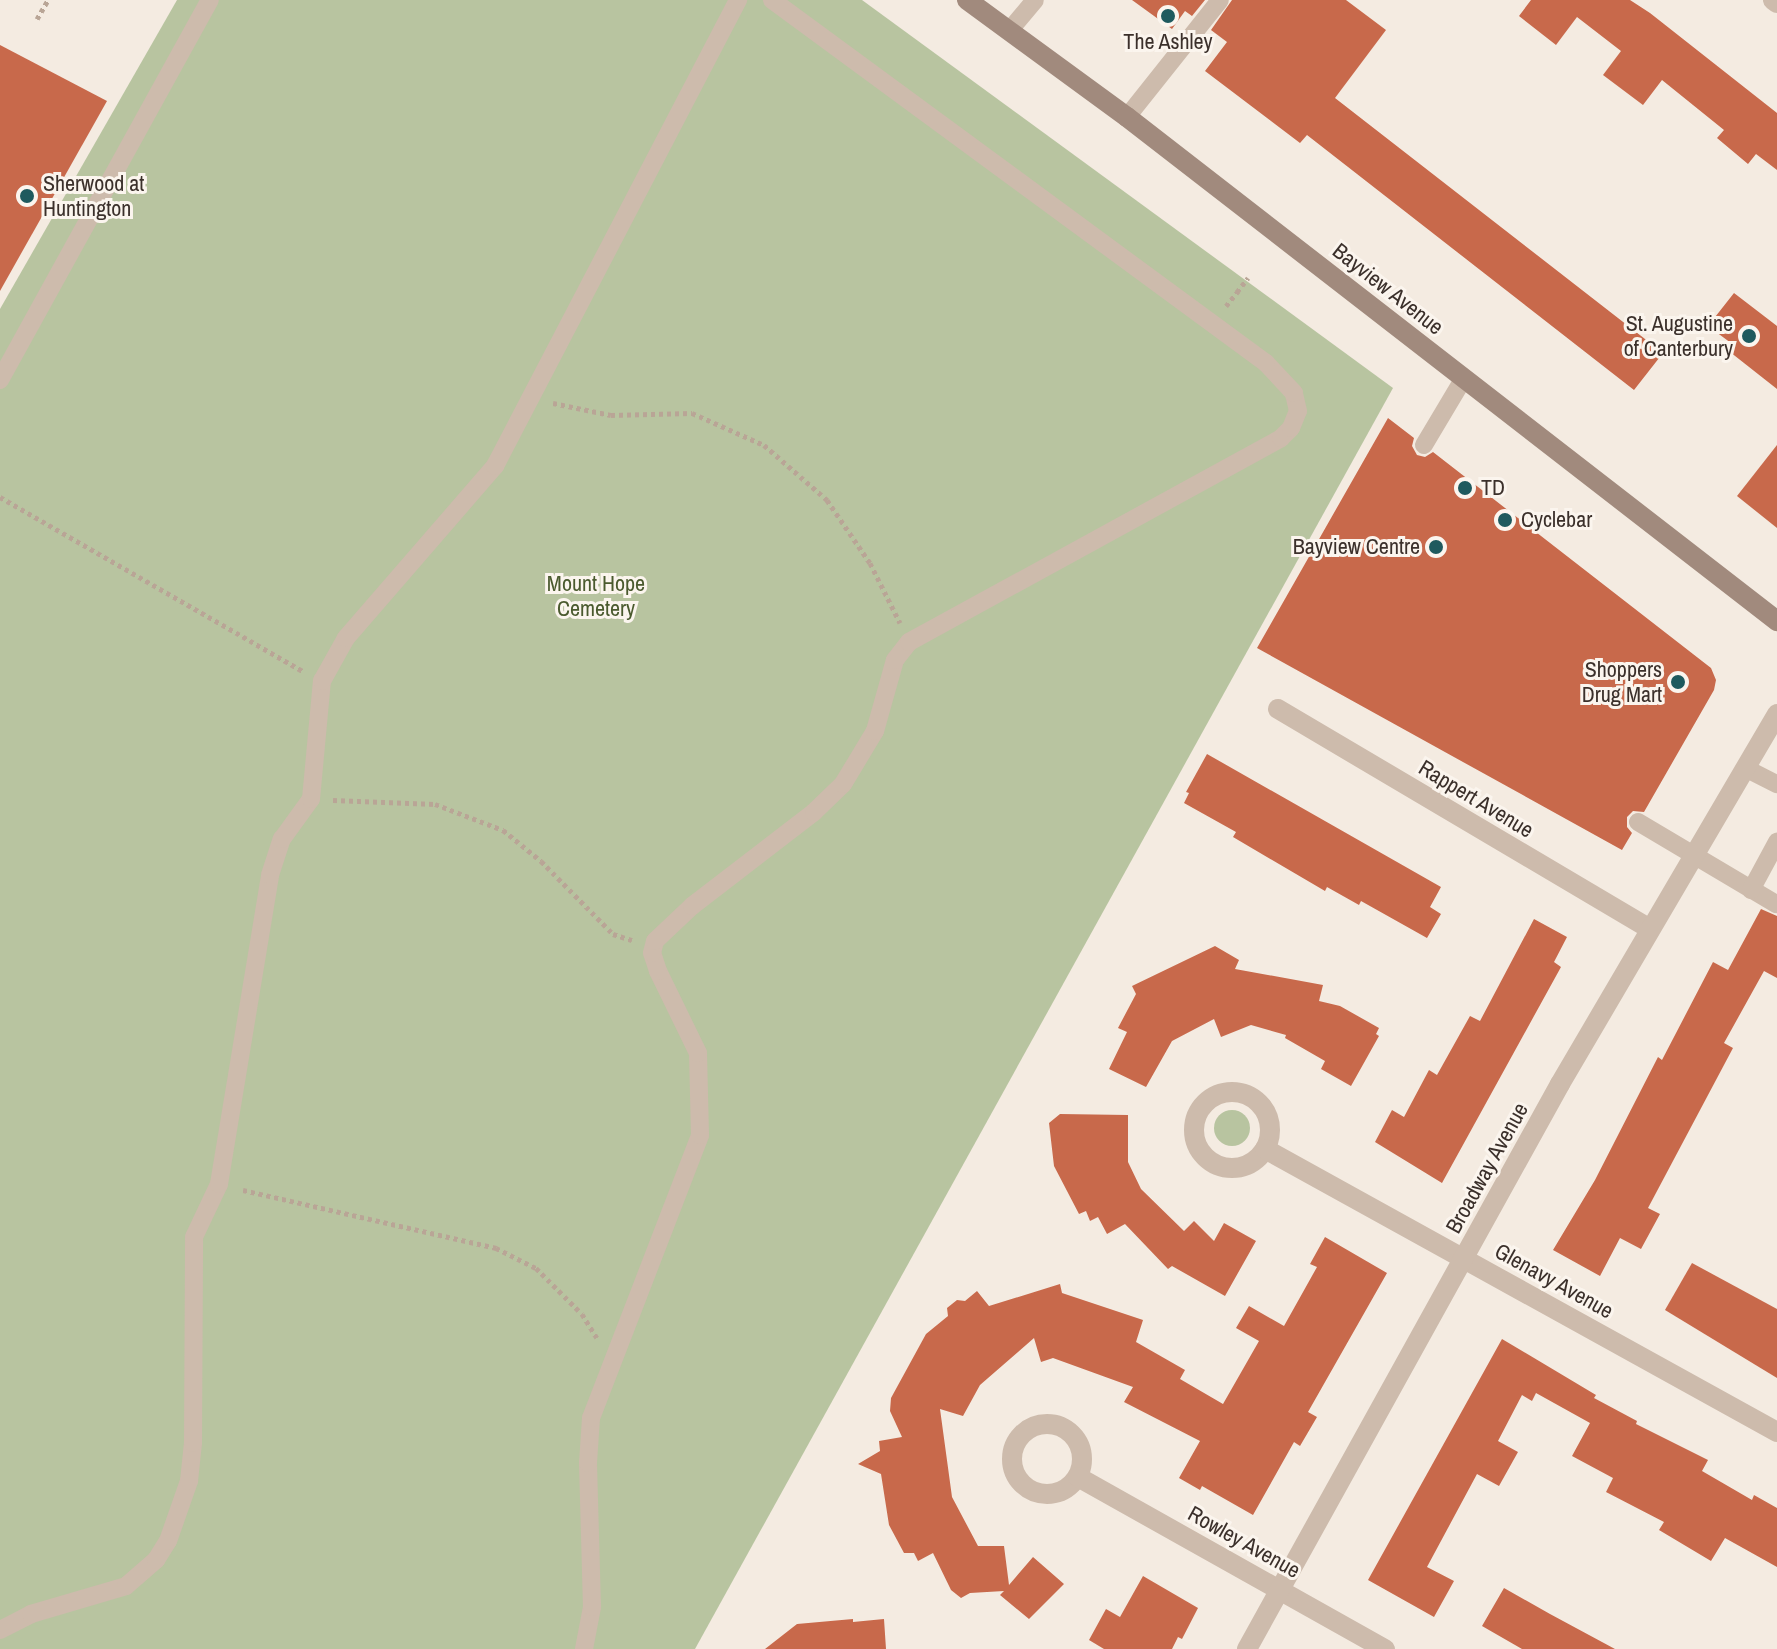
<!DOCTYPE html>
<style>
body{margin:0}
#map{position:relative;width:1777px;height:1649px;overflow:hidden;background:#f4ebe1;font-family:"Archivo Narrow",sans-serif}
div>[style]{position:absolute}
.green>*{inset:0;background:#b8c4a0}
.round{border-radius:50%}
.building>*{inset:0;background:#c8694b}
.path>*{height:5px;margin-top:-2.5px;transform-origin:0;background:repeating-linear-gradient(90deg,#b9a596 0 4px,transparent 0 8px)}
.lane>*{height:18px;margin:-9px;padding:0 9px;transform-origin:9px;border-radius:9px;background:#cdbbac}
.street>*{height:20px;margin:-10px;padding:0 10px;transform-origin:10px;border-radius:10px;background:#cdbbac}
.street>.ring{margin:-10px;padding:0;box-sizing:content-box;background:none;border:20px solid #cdbbac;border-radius:50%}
.secondary>*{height:20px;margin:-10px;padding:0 10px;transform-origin:10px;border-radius:10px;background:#a18a7d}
.dots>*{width:22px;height:22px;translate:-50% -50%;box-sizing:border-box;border:4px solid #fbf5ee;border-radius:50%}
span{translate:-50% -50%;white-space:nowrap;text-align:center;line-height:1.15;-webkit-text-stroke:6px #fbf5ee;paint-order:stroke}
.poi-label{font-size:22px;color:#3b302b}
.left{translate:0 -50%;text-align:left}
.right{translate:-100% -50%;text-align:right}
.street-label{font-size:22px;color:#3b302b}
.park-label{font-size:22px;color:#4a5a2e}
</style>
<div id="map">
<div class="green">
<i style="clip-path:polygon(177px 0,862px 0,1393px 388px,695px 1649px,0 1649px,0 309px)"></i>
<i class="round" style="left:1214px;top:1110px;width:36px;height:36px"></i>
</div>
<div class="building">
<i style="clip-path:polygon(1132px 0,1205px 0,1192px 16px,1185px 11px,1172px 29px)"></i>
<i style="clip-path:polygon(1232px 0,1346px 0,1386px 30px,1335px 98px,1663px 353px,1634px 390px,1307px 135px,1300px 143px,1205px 71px,1227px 42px,1211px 30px)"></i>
<i style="clip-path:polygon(1531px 0,1630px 0,1650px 13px,1777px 113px,1777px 170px,1756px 154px,1748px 164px,1717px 138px,1724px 130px,1662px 80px,1643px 105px,1603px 75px,1621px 51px,1577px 17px,1556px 45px,1519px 16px)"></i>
<i style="clip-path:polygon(0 45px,107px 101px,0 291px)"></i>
<i style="clip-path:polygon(1734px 293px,1777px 326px,1777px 389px,1730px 352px,1735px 346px,1708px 326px)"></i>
<i style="clip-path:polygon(1388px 418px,1414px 438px,1412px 446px,1417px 455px,1425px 457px,1433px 452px,1711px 668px,1716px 680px,1714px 690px,1644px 812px,1633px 811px,1627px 817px,1627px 827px,1632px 833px,1622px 850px,1257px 648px)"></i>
<i style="clip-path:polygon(1777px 445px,1777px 528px,1737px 496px)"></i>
<i style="clip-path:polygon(1207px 754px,1441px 887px,1430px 907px,1441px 914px,1427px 938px,1361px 901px,1359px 905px,1327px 887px,1325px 891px,1233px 837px,1236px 832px,1184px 803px,1189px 793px,1186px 792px)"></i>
<i style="clip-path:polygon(1761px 909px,1777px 916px,1777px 978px,1764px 971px,1724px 1043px,1733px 1048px,1648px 1208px,1660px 1214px,1641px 1249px,1620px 1238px,1600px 1276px,1553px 1250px,1595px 1180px,1658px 1057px,1662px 1060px,1713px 962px,1728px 970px)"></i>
<i style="clip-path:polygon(1534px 919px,1567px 937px,1554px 962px,1561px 967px,1442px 1183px,1375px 1142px,1392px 1110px,1404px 1117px,1429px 1070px,1437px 1075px,1470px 1016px,1480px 1021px)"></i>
<i style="clip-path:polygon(1215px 946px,1239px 960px,1235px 969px,1323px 985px,1319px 1001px,1340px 1006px,1379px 1028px,1376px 1034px,1379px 1036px,1351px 1086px,1321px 1069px,1325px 1061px,1285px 1038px,1286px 1035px,1251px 1025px,1221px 1037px,1214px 1019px,1172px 1041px,1146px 1087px,1109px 1069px,1127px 1032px,1118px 1028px,1136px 994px,1132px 986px)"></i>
<i style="clip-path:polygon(1060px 1114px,1128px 1115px,1128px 1162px,1141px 1189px,1184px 1231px,1194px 1221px,1214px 1241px,1224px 1223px,1256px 1241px,1225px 1296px,1172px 1266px,1168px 1269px,1125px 1224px,1107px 1234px,1098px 1217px,1090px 1221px,1086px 1211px,1079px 1214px,1054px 1166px,1049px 1123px)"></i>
<i style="clip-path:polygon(1325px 1237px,1387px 1273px,1308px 1412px,1317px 1417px,1300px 1446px,1294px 1442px,1253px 1515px,1202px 1486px,1200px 1490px,1179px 1478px,1200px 1441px,1124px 1402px,1133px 1387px,1053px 1358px,1041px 1362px,1034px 1338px,980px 1385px,963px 1416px,940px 1409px,952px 1497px,978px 1546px,1004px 1546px,1009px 1585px,1033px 1557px,1064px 1584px,1029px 1619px,1000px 1595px,1004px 1591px,970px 1593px,961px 1598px,951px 1590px,933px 1553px,918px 1561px,914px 1553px,904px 1553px,889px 1525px,881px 1474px,858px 1464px,880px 1451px,879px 1441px,902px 1437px,890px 1411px,891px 1398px,926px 1334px,948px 1316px,947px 1308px,957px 1300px,965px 1301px,977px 1291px,989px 1306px,1060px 1284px,1062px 1293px,1143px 1320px,1136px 1342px,1185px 1370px,1180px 1379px,1223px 1404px,1259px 1341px,1236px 1328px,1249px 1306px,1284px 1326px,1317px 1267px,1310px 1264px)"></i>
<i style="clip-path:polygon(1692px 1263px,1777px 1309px,1777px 1378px,1665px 1310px)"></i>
<i style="clip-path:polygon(1502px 1339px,1596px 1395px,1594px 1398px,1637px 1421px,1636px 1424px,1708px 1460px,1702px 1471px,1752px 1500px,1754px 1495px,1777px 1508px,1777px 1567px,1725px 1538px,1711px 1561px,1659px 1530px,1664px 1522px,1606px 1492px,1613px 1478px,1572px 1456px,1590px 1423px,1536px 1393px,1532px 1401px,1522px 1395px,1498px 1441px,1518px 1452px,1499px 1486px,1477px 1474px,1427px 1567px,1454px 1581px,1434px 1617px,1368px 1580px)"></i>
<i style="clip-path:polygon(1143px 1576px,1198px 1608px,1182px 1639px,1178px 1637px,1172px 1649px,1104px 1649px,1089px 1640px,1106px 1609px,1120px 1617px)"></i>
<i style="clip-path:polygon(1504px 1588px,1550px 1614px,1615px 1649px,1522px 1649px,1482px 1626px)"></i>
<i style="clip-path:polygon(853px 1619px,853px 1622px,884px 1619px,886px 1649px,765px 1649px,797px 1624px)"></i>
</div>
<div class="path">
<i style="left:37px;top:19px;width:22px;rotate:-60deg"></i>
<i style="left:1237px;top:292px;width:18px;rotate:-52deg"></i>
<i style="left:1226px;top:306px;width:19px;rotate:-51deg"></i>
<i style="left:553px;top:403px;width:59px;rotate:11.7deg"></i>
<i style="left:611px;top:415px;width:81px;rotate:-1.4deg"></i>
<i style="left:692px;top:413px;width:79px;rotate:24deg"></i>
<i style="left:764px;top:445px;width:84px;rotate:41.1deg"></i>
<i style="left:827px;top:500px;width:76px;rotate:55.7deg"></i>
<i style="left:870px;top:563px;width:67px;rotate:63.4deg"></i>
<i style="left:0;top:497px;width:349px;rotate:29.9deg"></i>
<i style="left:333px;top:800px;width:102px;rotate:2.2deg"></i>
<i style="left:435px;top:804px;width:73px;rotate:20.9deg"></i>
<i style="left:503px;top:830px;width:49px;rotate:39.2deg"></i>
<i style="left:541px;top:861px;width:103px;rotate:45.4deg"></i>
<i style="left:613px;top:934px;width:20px;rotate:18deg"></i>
<i style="left:243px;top:1190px;width:260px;rotate:12.9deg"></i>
<i style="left:496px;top:1248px;width:45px;rotate:26.6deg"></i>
<i style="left:536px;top:1268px;width:65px;rotate:45deg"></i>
<i style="left:582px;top:1314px;width:28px;rotate:58deg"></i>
</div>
<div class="lane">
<i style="left:1009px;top:31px;width:40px;rotate:-50deg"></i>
<i style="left:1127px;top:117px;width:149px;rotate:-51.5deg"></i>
<i style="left:0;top:380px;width:434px;rotate:-61.1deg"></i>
<i style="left:1424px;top:445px;width:78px;rotate:-59.2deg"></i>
<i style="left:1745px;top:768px;width:36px;rotate:27deg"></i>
<i style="left:1638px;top:822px;width:161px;rotate:30.7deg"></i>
<i style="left:1751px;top:890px;width:55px;rotate:-61.6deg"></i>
<i style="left:0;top:1630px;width:35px;rotate:-27deg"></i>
<i style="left:31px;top:1614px;width:99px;rotate:-16.4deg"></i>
<i style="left:126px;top:1586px;width:40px;rotate:-41deg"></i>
<i style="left:156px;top:1560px;width:22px;rotate:-58deg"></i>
<i style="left:168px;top:1541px;width:64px;rotate:-70.7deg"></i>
<i style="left:189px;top:1481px;width:38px;rotate:-84deg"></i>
<i style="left:193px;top:1443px;width:206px;rotate:-89.7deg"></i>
<i style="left:194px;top:1237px;width:59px;rotate:-64.7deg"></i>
<i style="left:219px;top:1184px;width:313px;rotate:-80.6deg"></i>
<i style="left:270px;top:875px;width:38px;rotate:-72deg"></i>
<i style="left:282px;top:839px;width:49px;rotate:-54.1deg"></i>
<i style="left:311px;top:799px;width:119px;rotate:-84.7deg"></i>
<i style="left:322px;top:681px;width:49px;rotate:-60.8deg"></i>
<i style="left:346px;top:638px;width:228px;rotate:-49.1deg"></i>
<i style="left:495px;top:466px;width:526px;rotate:-62.46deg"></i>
<i style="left:584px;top:1649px;width:43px;rotate:-79.2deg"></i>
<i style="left:592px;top:1607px;width:144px;rotate:-91.6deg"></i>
<i style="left:588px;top:1463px;width:45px;rotate:-86.2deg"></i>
<i style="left:591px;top:1418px;width:303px;rotate:-68.9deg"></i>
<i style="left:700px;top:1135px;width:82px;rotate:-91.4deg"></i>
<i style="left:698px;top:1053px;width:91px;rotate:-116deg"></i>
<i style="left:658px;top:971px;width:19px;rotate:-108deg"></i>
<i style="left:652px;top:953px;width:12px;rotate:-76deg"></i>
<i style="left:655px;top:941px;width:51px;rotate:-43.4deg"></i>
<i style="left:692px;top:906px;width:154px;rotate:-37.6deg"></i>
<i style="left:814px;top:812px;width:40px;rotate:-44deg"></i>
<i style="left:843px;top:784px;width:62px;rotate:-58.9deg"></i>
<i style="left:875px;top:731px;width:74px;rotate:-74.3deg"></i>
<i style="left:895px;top:660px;width:23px;rotate:-52deg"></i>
<i style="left:909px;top:642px;width:424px;rotate:-28.7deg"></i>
<i style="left:1281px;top:438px;width:14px;rotate:-45deg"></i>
<i style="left:1291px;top:428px;width:18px;rotate:-68deg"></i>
<i style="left:1298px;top:411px;width:18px;rotate:-103deg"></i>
<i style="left:1294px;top:393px;width:41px;rotate:-133deg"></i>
<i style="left:1266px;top:363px;width:613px;rotate:-143.69deg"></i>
</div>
<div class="street">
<i style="left:1773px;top:0;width:5px;rotate:37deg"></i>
<i style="left:1278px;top:709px;width:432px;rotate:30.6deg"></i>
<i class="ring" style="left:1194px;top:1092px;width:56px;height:56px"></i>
<i style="left:1265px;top:1149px;width:585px;rotate:28.93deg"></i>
<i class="ring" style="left:1012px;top:1424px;width:50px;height:50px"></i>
<i style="left:1078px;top:1477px;width:352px;rotate:29.3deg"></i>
<i style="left:1247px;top:1649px;width:646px;rotate:-61.01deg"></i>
<i style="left:1560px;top:1084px;width:429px;rotate:-59.6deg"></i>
</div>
<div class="secondary">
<i style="left:967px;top:0;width:198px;rotate:36.2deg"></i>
<i style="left:1127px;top:117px;width:823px;rotate:37.79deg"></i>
</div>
<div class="dots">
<i style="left:1168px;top:16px;background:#1f5a5e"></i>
<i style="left:27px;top:196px;background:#1f5a5e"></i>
<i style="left:1749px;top:336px;background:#1f5a5e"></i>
<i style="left:1465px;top:488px;background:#1f5a5e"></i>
<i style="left:1505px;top:520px;background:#1f5a5e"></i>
<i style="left:1436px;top:547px;background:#1f5a5e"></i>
<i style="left:1678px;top:682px;background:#1f5a5e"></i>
</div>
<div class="poi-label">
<span style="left:1168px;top:42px">The Ashley</span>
<span class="left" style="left:43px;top:196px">Sherwood at<br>Huntington</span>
<span class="right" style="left:1733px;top:336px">St. Augustine<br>of Canterbury</span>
<span class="left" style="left:1481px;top:488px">TD</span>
<span class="left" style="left:1521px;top:520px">Cyclebar</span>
<span class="right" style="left:1420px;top:547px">Bayview Centre</span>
<span class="right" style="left:1662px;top:682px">Shoppers<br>Drug Mart</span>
</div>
<div class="street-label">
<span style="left:1388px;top:289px;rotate:38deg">Bayview Avenue</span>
<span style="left:1476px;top:799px;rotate:31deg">Rappert Avenue</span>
<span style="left:1487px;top:1168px;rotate:-61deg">Broadway Avenue</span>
<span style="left:1554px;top:1281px;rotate:29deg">Glenavy Avenue</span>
<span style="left:1244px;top:1542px;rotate:29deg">Rowley Avenue</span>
</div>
<div class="park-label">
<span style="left:596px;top:596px">Mount Hope<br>Cemetery</span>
</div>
</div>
